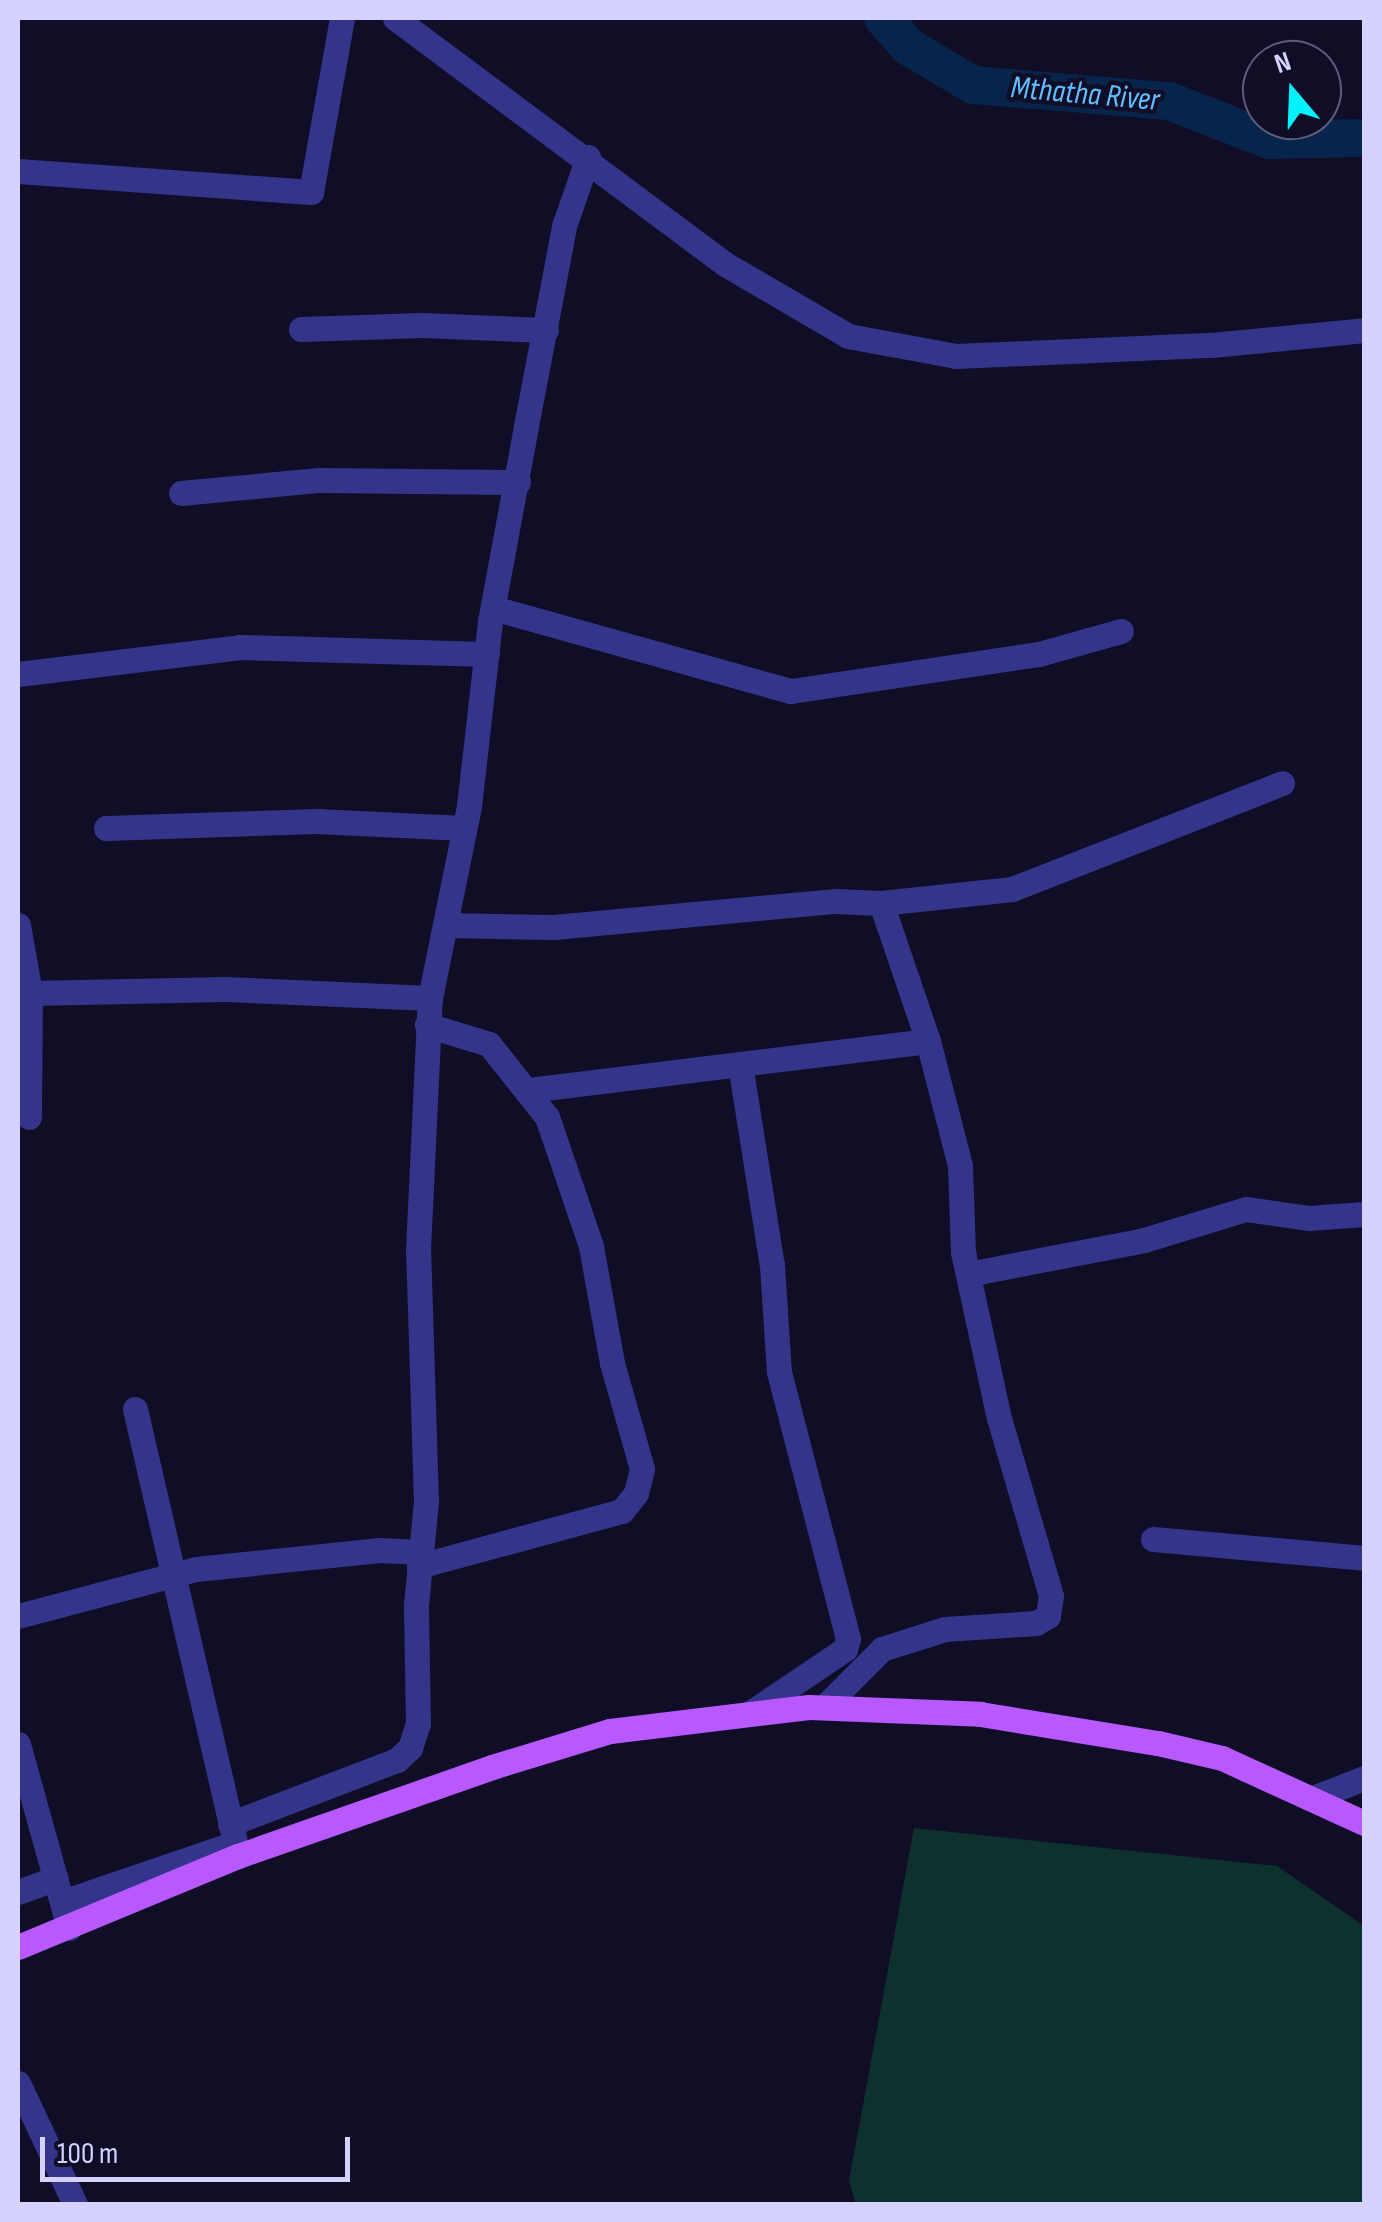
<!DOCTYPE html>
<style>
body{margin:0}
#map{position:relative;width:1382px;height:2222px;overflow:hidden;background:#100d27;font-family:"Sofia Sans Condensed",sans-serif}
div>[style]{position:absolute}
.green>*{inset:0;background:#0f312e}
.river>*{height:38px;margin:-19px;padding:0 19px;transform-origin:19px;border-radius:19px;background:#07244b}
.minor>*{height:25px;margin:-12.5px;padding:0 12.5px;transform-origin:12.5px;border-radius:12.5px;background:#34358a}
.major>*{height:25px;margin:-12.5px;padding:0 12.5px;transform-origin:12.5px;border-radius:12.5px;background:#b859ff}
span{translate:-50% -50%;white-space:nowrap;text-align:center;line-height:1.15;-webkit-text-stroke:9px #100d27;paint-order:stroke}
.water-label{font-size:32px;color:#60bfff;font-style:italic}
.frame{position:absolute;inset:0;border:20px solid #d5d2ff;pointer-events:none}
.north{position:absolute;left:1242px;top:40px;width:100px;height:100px;box-sizing:border-box;background:#100d27;border:2px solid #5f5c7d;border-radius:50%;rotate:341deg;font-size:28px;font-weight:700;line-height:40px;text-align:center;color:#d5d2ff}
.north::after{content:'';display:block;margin:auto;width:35px;height:45px;background:#00f3fd;clip-path:polygon(50% 0,100% 100%,50% 72%,0 100%)}
.scale{position:absolute;left:40px;top:2137px;width:310px;height:45px;box-sizing:border-box;border:5px solid #d5d2ff;border-top:0;padding-left:12px;font-size:30px;line-height:35px;white-space:nowrap;color:#d5d2ff;-webkit-text-stroke:8px #100d27;paint-order:stroke}
</style>
<div id="map">
<div class="green">
<i style="clip-path:polygon(914px 1828px,1277px 1866px,1364px 1926px,1364px 2204px,856px 2204px,849px 2181px)"></i>
</div>
<div class="river">
<i style="left:883px;top:18px;width:39px;rotate:48deg"></i>
<i style="left:909px;top:47px;width:74px;rotate:30.7deg"></i>
<i style="left:973px;top:85px;width:197px;rotate:4.7deg"></i>
<i style="left:1169px;top:101px;width:107px;rotate:21.3deg"></i>
<i style="left:1269px;top:140px;width:95px;rotate:-1.2deg"></i>
</div>
<div class="minor">
<i style="left:395px;top:18px;width:412px;rotate:36.7deg"></i>
<i style="left:725px;top:264px;width:143px;rotate:30.3deg"></i>
<i style="left:848px;top:336px;width:110px;rotate:10.5deg"></i>
<i style="left:956px;top:356px;width:256px;rotate:-2.5deg"></i>
<i style="left:1212px;top:345px;width:153px;rotate:-5.6deg"></i>
<i style="left:18px;top:171px;width:294px;rotate:4.1deg"></i>
<i style="left:311px;top:192px;width:177px;rotate:-79.9deg"></i>
<i style="left:301px;top:329px;width:121px;rotate:-1.9deg"></i>
<i style="left:422px;top:325px;width:124px;rotate:2.3deg"></i>
<i style="left:181px;top:493px;width:139px;rotate:-5.4deg"></i>
<i style="left:319px;top:480px;width:199px;rotate:0.6deg"></i>
<i style="left:493px;top:608px;width:309px;rotate:15.6deg"></i>
<i style="left:791px;top:691px;width:251px;rotate:-8.5deg"></i>
<i style="left:1039px;top:654px;width:85px;rotate:-15.7deg"></i>
<i style="left:18px;top:674px;width:224px;rotate:-6.9deg"></i>
<i style="left:240px;top:647px;width:247px;rotate:1.6deg"></i>
<i style="left:106px;top:828px;width:211px;rotate:-1.9deg"></i>
<i style="left:317px;top:821px;width:147px;rotate:2.7deg"></i>
<i style="left:881px;top:903px;width:132px;rotate:-6.1deg"></i>
<i style="left:1012px;top:889px;width:290px;rotate:-21.4deg"></i>
<i style="left:18px;top:925px;width:69px;rotate:80deg"></i>
<i style="left:30px;top:993px;width:124px;rotate:90.5deg"></i>
<i style="left:447px;top:925px;width:107px;rotate:1.1deg"></i>
<i style="left:554px;top:927px;width:283px;rotate:-5.3deg"></i>
<i style="left:836px;top:901px;width:45px;rotate:2.5deg"></i>
<i style="left:881px;top:903px;width:146px;rotate:71.2deg"></i>
<i style="left:928px;top:1041px;width:129px;rotate:75.6deg"></i>
<i style="left:960px;top:1166px;width:86px;rotate:88deg"></i>
<i style="left:963px;top:1252px;width:170px;rotate:77.8deg"></i>
<i style="left:999px;top:1418px;width:185px;rotate:73.7deg"></i>
<i style="left:1051px;top:1596px;width:20px;rotate:99deg"></i>
<i style="left:1048px;top:1616px;width:14px;rotate:150deg"></i>
<i style="left:1036px;top:1623px;width:91px;rotate:176.2deg"></i>
<i style="left:945px;top:1629px;width:66px;rotate:162.4deg"></i>
<i style="left:882px;top:1649px;width:82px;rotate:135deg"></i>
<i style="left:30px;top:993px;width:196px;rotate:-1.2deg"></i>
<i style="left:226px;top:989px;width:204px;rotate:2.5deg"></i>
<i style="left:740px;top:1064px;width:204px;rotate:81deg"></i>
<i style="left:772px;top:1265px;width:107px;rotate:86.3deg"></i>
<i style="left:779px;top:1372px;width:276px;rotate:75.5deg"></i>
<i style="left:848px;top:1639px;width:10px;rotate:107deg"></i>
<i style="left:845px;top:1649px;width:115px;rotate:146deg"></i>
<i style="left:529px;top:1090px;width:402px;rotate:-7deg"></i>
<i style="left:968px;top:1274px;width:179px;rotate:-10.9deg"></i>
<i style="left:1144px;top:1240px;width:107px;rotate:-16.9deg"></i>
<i style="left:1246px;top:1209px;width:64px;rotate:8.1deg"></i>
<i style="left:1309px;top:1218px;width:55px;rotate:-4.2deg"></i>
<i style="left:135px;top:1409px;width:459px;rotate:77deg"></i>
<i style="left:1153px;top:1539px;width:212px;rotate:5.1deg"></i>
<i style="left:419px;top:1566px;width:210px;rotate:-15.2deg"></i>
<i style="left:622px;top:1511px;width:23px;rotate:-52deg"></i>
<i style="left:636px;top:1493px;width:25px;rotate:-76deg"></i>
<i style="left:642px;top:1469px;width:110px;rotate:-105.8deg"></i>
<i style="left:612px;top:1363px;width:119px;rotate:-100.2deg"></i>
<i style="left:591px;top:1246px;width:136px;rotate:-108.8deg"></i>
<i style="left:547px;top:1117px;width:93px;rotate:-128.5deg"></i>
<i style="left:489px;top:1044px;width:65px;rotate:-163deg"></i>
<i style="left:18px;top:1616px;width:184px;rotate:-14.8deg"></i>
<i style="left:196px;top:1569px;width:185px;rotate:-5.9deg"></i>
<i style="left:380px;top:1550px;width:41px;rotate:2.8deg"></i>
<i style="left:18px;top:1744px;width:191px;rotate:74.5deg"></i>
<i style="left:1313px;top:1798px;width:55px;rotate:-21.4deg"></i>
<i style="left:230px;top:1824px;width:179px;rotate:-21deg"></i>
<i style="left:397px;top:1760px;width:18px;rotate:-43deg"></i>
<i style="left:410px;top:1748px;width:25px;rotate:-72deg"></i>
<i style="left:418px;top:1724px;width:119px;rotate:-91deg"></i>
<i style="left:416px;top:1605px;width:104px;rotate:-84.5deg"></i>
<i style="left:426px;top:1501px;width:251px;rotate:-91.8deg"></i>
<i style="left:418px;top:1250px;width:252px;rotate:-87.3deg"></i>
<i style="left:430px;top:998px;width:196px;rotate:-78.5deg"></i>
<i style="left:469px;top:806px;width:186px;rotate:-83.5deg"></i>
<i style="left:490px;top:621px;width:198px;rotate:-79.5deg"></i>
<i style="left:526px;top:426px;width:204px;rotate:-79.2deg"></i>
<i style="left:564px;top:226px;width:73px;rotate:-70.8deg"></i>
<i style="left:18px;top:1892px;width:40px;rotate:-20.2deg"></i>
<i style="left:62px;top:1902px;width:183px;rotate:-18.8deg"></i>
<i style="left:18px;top:2083px;width:134px;rotate:64.8deg"></i>
</div>
<div class="major">
<i style="left:18px;top:1947px;width:238px;rotate:-22.5deg"></i>
<i style="left:238px;top:1856px;width:269px;rotate:-19.3deg"></i>
<i style="left:492px;top:1767px;width:123px;rotate:-17deg"></i>
<i style="left:610px;top:1731px;width:200px;rotate:-6.9deg"></i>
<i style="left:809px;top:1707px;width:171px;rotate:2.3deg"></i>
<i style="left:980px;top:1714px;width:180px;rotate:9.3deg"></i>
<i style="left:1158px;top:1743px;width:66px;rotate:13.2deg"></i>
<i style="left:1222px;top:1758px;width:156px;rotate:24.6deg"></i>
</div>
<div class="water-label">
<span style="left:1085px;top:95px;rotate:5deg">Mthatha River</span>
</div>
<div class="frame"></div>
<div class="north">N</div>
<div class="scale">100 m</div>
</div>
